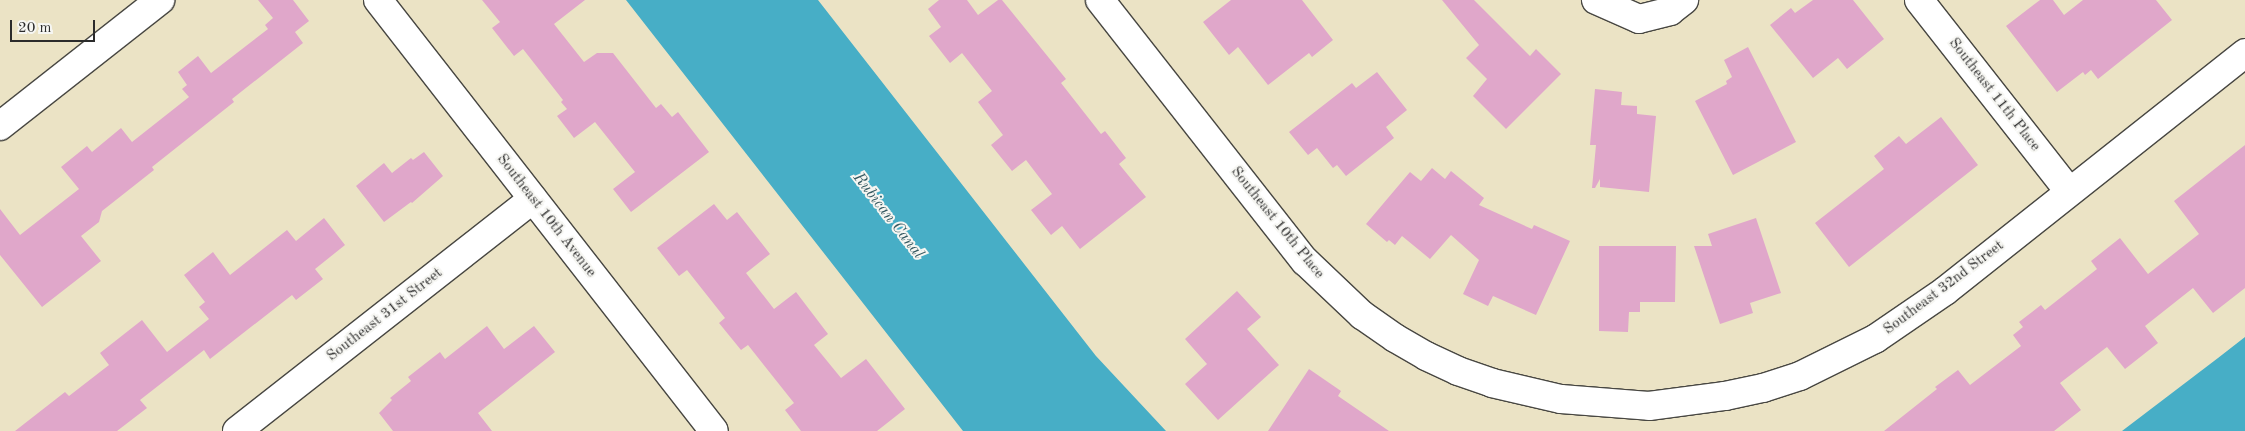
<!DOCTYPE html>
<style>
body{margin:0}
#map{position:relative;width:2245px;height:431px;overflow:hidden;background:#ebe3c5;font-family:"Old Standard TT",serif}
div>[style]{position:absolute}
.water>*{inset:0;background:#47aec6}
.building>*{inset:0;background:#e0a7ca}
.roads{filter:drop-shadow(1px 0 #484742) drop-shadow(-1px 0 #484742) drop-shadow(0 1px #484742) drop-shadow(0 -1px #484742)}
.minor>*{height:28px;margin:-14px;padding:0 14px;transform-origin:14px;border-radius:14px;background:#fff}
span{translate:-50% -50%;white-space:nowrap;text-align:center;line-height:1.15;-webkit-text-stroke:4px #f6f6f2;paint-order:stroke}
.street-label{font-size:15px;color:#2b2b2b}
.water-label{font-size:16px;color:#355961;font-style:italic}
.scale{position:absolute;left:10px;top:20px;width:85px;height:22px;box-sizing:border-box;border:2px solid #2b2b2b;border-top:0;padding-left:6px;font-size:15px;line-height:18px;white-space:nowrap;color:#2b2b2b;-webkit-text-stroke:4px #f6f6f2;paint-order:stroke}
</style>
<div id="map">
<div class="water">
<i style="clip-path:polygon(626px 0,818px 0,1096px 356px,1166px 431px,963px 431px)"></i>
<i style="clip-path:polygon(2245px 337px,2245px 431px,2122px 431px,2218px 358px)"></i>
</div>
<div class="building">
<i style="clip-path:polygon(258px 0,293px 0,309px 21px,295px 32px,303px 43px,232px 99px,234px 102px,152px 167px,154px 170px,102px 211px,99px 222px,81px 236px,101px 261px,42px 307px,0 255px,0 209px,20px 235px,79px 189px,61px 167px,87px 146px,92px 152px,121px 128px,132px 142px,189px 97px,182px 89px,187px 85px,178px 72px,198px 56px,211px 73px,268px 29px,265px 25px,273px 18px)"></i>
<i style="clip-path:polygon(482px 0,585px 0,554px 24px,584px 62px,597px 53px,613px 53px,656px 108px,661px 104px,672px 117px,678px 112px,709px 152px,631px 212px,613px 189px,635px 172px,595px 122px,574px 138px,557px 116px,567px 109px,561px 102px,563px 100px,523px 49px,514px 56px,492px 28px,500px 22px)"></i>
<i style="clip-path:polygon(939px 0,967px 0,978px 15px,998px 0,1002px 0,1066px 79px,1061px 83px,1101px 134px,1105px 131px,1126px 158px,1119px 164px,1146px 197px,1080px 249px,1062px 226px,1051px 235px,1031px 210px,1052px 194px,1026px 160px,1012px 171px,991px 145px,1003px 135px,978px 102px,992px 91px,962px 53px,950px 63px,929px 36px,941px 27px,928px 9px)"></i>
<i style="clip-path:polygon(1231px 0,1302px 0,1333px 40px,1312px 57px,1309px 53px,1268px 85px,1238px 47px,1229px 55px,1203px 22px)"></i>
<i style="clip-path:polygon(1442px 0,1474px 0,1530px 56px,1536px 49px,1561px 74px,1506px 129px,1473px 96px,1487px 79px,1466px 58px,1479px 45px)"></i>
<i style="clip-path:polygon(1813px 0,1853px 0,1884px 39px,1847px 69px,1838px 58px,1813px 78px,1770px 25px,1791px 8px,1795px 13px)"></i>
<i style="clip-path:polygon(2040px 0,2053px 0,2064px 15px,2083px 0,2156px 0,2172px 20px,2098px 79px,2091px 70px,2085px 75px,2083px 72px,2057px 92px,2006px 26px)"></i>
<i style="clip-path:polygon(1748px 47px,1796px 142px,1733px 175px,1695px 101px,1727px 84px,1726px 81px,1732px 77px,1724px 60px)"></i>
<i style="clip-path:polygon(1377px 72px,1407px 110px,1386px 127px,1394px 138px,1346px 176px,1337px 165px,1333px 168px,1317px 148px,1308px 155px,1289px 132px,1352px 83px,1356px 88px)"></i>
<i style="clip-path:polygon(1595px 89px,1622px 92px,1621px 105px,1637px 106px,1637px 114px,1656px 116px,1649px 192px,1600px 187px,1600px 179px,1595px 188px,1592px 188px,1596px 145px,1590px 145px)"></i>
<i style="clip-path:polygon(1941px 117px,1978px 165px,1849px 267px,1815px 223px,1884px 169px,1874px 156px,1899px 136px,1906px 144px)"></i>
<i style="clip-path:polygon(2245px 145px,2245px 288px,2213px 313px,2193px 288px,2145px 326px,2158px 343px,2125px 369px,2107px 347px,2060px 383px,2081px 410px,2054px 431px,1884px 431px,1937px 389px,1935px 387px,1958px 370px,1970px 385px,2021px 346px,2013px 335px,2023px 327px,2019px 322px,2041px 305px,2045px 310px,2097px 269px,2091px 261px,2120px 238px,2148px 274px,2199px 234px,2174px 201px)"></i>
<i style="clip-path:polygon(424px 152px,443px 176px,412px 203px,411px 202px,384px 222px,356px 186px,384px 163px,392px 173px,411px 158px,413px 160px)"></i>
<i style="clip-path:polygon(1432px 168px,1445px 179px,1451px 171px,1484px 198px,1479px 205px,1532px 229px,1534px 225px,1570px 241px,1536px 315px,1493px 296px,1488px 306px,1463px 294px,1479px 260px,1451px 235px,1430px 259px,1402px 236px,1395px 245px,1389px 240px,1387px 242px,1366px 224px,1410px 172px,1421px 181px)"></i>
<i style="clip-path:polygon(714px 204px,727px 220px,737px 212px,770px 254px,746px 273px,774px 309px,796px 292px,828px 334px,814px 345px,841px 378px,866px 359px,905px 409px,877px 431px,801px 431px,785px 410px,794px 403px,748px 345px,741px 350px,719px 323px,725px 318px,687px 270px,679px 276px,657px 248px)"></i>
<i style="clip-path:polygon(324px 218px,345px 245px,315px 269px,323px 279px,296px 300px,292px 295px,210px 359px,204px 350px,140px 400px,147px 408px,117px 431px,15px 431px,65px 392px,69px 396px,109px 365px,100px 353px,142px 320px,167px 352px,209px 319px,199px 307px,205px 302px,184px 275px,213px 252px,230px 275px,287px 230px,296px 241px)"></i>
<i style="clip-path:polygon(1756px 218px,1781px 293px,1750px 303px,1753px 313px,1720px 324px,1694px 246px,1712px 246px,1708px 234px)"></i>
<i style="clip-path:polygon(1599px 246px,1676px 246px,1675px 302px,1640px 302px,1640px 312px,1629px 312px,1628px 332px,1599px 331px)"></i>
<i style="clip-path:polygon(1237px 291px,1261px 317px,1247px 329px,1279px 365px,1218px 420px,1185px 384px,1207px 364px,1185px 339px)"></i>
<i style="clip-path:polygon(487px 326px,504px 349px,534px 326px,555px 352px,478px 413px,492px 431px,393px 431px,379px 413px,392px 400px,390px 398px,411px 381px,408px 377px,440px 352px,445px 359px)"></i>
<i style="clip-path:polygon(1309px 369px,1341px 391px,1338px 396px,1389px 431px,1268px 431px)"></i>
</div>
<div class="roads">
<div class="minor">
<i style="left:378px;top:0;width:546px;rotate:52.06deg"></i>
<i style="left:1100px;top:0;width:332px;rotate:51.9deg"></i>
<i style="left:1305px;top:261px;width:79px;rotate:43.5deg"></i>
<i style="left:1362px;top:315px;width:40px;rotate:34.9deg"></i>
<i style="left:1395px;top:338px;width:36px;rotate:30deg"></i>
<i style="left:1426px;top:356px;width:35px;rotate:25deg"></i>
<i style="left:1458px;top:371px;width:36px;rotate:19deg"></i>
<i style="left:1492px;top:383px;width:71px;rotate:13.1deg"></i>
<i style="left:1561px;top:399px;width:88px;rotate:4.5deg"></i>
<i style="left:1649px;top:406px;width:77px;rotate:-7.5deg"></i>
<i style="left:1725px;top:396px;width:39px;rotate:-12deg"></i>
<i style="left:1763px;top:388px;width:39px;rotate:-18deg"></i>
<i style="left:1800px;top:376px;width:84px;rotate:-26.3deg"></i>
<i style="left:1875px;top:339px;width:85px;rotate:-34.4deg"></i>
<i style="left:1945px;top:291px;width:383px;rotate:-38.4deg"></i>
<i style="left:1596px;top:0;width:47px;rotate:23.8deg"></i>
<i style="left:1639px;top:19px;width:32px;rotate:-14deg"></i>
<i style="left:1670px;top:11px;width:18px;rotate:-38deg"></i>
<i style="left:1919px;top:0;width:243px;rotate:51.9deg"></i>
<i style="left:0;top:126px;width:204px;rotate:-38.2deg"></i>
<i style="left:237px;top:431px;width:376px;rotate:-38.1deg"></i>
</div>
</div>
<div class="street-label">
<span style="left:1994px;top:95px;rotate:52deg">Southeast 11th Place</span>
<span style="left:546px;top:216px;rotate:52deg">Southeast 10th Avenue</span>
<span style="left:1277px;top:223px;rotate:51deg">Southeast 10th Place</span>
<span style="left:1944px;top:288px;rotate:-37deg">Southeast 32nd Street</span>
<span style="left:385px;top:315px;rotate:-38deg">Southeast 31st Street</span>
</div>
<div class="water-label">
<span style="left:888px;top:216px;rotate:52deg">Rubican Canal</span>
</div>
<div class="scale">20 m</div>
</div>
